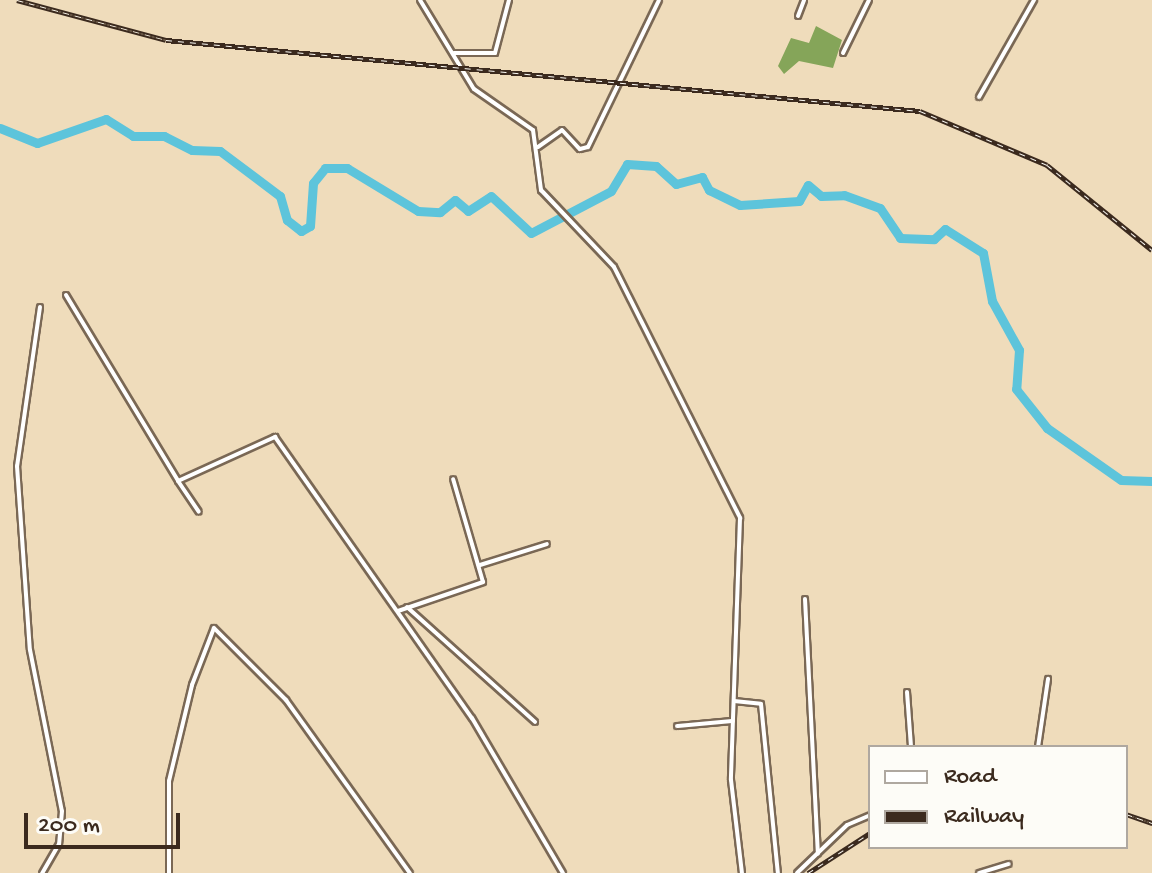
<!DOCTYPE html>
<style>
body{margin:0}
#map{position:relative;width:1152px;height:873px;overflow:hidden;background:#efdcbb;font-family:"Gochi Hand",sans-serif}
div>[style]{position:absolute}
.forest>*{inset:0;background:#85a559}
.river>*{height:9px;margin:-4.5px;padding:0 4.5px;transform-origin:4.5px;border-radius:4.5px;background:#5dc4db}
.roads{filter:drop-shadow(2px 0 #7a6855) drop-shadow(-2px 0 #7a6855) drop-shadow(0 2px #7a6855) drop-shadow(0 -2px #7a6855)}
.street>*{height:4px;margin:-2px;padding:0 2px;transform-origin:2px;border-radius:2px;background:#fff}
.rail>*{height:5px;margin-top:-2.5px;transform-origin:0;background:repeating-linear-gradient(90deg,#fdfcf7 0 6px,#3b2a1e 0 12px);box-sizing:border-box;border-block:2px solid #3b2a1e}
span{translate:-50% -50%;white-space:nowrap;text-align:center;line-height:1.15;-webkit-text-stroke:7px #fdfcf7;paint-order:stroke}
.legend{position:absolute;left:868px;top:745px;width:260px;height:104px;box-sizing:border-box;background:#fdfcf7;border:2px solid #afa8a0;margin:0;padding:10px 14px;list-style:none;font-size:24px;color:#3b2a1e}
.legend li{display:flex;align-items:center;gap:16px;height:40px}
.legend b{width:40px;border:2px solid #afa8a0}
.scale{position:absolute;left:24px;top:813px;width:156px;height:36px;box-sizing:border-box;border:4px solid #3b2a1e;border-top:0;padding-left:10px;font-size:24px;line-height:28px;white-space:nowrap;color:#3b2a1e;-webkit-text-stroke:6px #fdfcf7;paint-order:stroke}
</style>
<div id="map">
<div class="forest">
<i style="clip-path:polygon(816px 26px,842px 40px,833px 68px,799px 61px,784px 74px,778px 66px,791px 38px,809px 43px)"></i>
</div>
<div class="river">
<i style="left:0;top:128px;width:40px;rotate:22deg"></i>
<i style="left:37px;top:143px;width:73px;rotate:-19.2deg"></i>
<i style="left:106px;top:119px;width:32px;rotate:32deg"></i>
<i style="left:133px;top:136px;width:31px"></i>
<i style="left:164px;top:136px;width:31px;rotate:27deg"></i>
<i style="left:192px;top:150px;width:28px;rotate:2deg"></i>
<i style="left:220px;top:151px;width:75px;rotate:36.9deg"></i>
<i style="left:280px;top:196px;width:25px;rotate:74deg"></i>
<i style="left:287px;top:220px;width:18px;rotate:38deg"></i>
<i style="left:301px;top:231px;width:10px;rotate:-29deg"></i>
<i style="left:310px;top:226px;width:43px;rotate:-86deg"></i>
<i style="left:313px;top:183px;width:19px;rotate:-51deg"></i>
<i style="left:325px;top:168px;width:22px"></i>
<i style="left:347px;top:168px;width:83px;rotate:31.2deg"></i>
<i style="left:418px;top:211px;width:22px;rotate:3deg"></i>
<i style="left:440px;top:212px;width:19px;rotate:-39deg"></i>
<i style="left:455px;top:200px;width:17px;rotate:40deg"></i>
<i style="left:468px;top:211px;width:27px;rotate:-33deg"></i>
<i style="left:491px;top:196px;width:54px;rotate:42.8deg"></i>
<i style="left:531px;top:233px;width:90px;rotate:-27.7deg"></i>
<i style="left:611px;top:191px;width:31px;rotate:-59deg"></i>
<i style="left:627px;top:164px;width:29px;rotate:4deg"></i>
<i style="left:656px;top:166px;width:27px;rotate:42deg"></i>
<i style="left:676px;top:184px;width:27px;rotate:-15deg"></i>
<i style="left:702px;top:177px;width:15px;rotate:62deg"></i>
<i style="left:709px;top:190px;width:34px;rotate:26deg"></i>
<i style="left:740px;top:205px;width:59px;rotate:-3.9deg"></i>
<i style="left:799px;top:201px;width:18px;rotate:-61deg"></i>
<i style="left:808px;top:185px;width:17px;rotate:40deg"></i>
<i style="left:821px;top:196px;width:23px;rotate:-2deg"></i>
<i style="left:844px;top:195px;width:38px;rotate:20deg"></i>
<i style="left:880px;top:208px;width:36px;rotate:56deg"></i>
<i style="left:900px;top:238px;width:34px;rotate:2deg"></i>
<i style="left:934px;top:239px;width:15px;rotate:-42deg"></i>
<i style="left:945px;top:229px;width:45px;rotate:32.3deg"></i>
<i style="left:983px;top:253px;width:49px;rotate:79.4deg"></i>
<i style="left:992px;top:301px;width:56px;rotate:61.1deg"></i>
<i style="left:1019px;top:350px;width:39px;rotate:94deg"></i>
<i style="left:1016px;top:389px;width:50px;rotate:51.5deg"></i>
<i style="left:1047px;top:428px;width:90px;rotate:35.1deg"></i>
<i style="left:1121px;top:480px;width:31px;rotate:2deg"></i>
</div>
<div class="roads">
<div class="street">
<i style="left:420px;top:0;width:104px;rotate:58.8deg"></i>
<i style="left:474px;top:89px;width:72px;rotate:34.8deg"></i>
<i style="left:533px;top:130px;width:61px;rotate:82.4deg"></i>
<i style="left:541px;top:190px;width:106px;rotate:46.5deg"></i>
<i style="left:614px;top:267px;width:281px;rotate:63.3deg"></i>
<i style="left:740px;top:518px;width:262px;rotate:92deg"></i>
<i style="left:731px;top:780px;width:94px;rotate:83.3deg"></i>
<i style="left:798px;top:16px;width:17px;rotate:-69deg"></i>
<i style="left:454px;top:53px;width:41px"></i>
<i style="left:495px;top:53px;width:55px;rotate:-75.2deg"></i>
<i style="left:843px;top:53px;width:59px;rotate:-63.9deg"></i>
<i style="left:979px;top:97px;width:112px;rotate:-60.4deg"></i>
<i style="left:538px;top:147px;width:29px;rotate:-35deg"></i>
<i style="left:562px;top:130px;width:26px;rotate:47deg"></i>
<i style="left:580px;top:149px;width:8px;rotate:-14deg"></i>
<i style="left:588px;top:147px;width:163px;rotate:-64.2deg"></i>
<i style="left:66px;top:295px;width:217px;rotate:58.9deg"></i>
<i style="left:178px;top:481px;width:107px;rotate:-24.4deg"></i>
<i style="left:275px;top:437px;width:343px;rotate:55deg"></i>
<i style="left:472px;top:718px;width:180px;rotate:59.6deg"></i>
<i style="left:40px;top:307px;width:161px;rotate:98.2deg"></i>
<i style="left:17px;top:466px;width:184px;rotate:86deg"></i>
<i style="left:30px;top:650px;width:164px;rotate:78.8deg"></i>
<i style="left:62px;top:811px;width:33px;rotate:95deg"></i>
<i style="left:59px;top:844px;width:34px;rotate:120deg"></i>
<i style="left:178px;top:481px;width:37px;rotate:56deg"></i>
<i style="left:480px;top:565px;width:70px;rotate:-17.4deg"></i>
<i style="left:805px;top:599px;width:255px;rotate:87.1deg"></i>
<i style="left:407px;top:607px;width:172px;rotate:41.9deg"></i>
<i style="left:398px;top:611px;width:90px;rotate:-18.8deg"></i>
<i style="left:483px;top:582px;width:107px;rotate:-106.2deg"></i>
<i style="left:907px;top:692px;width:55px;rotate:85.8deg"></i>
<i style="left:734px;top:701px;width:27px;rotate:6deg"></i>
<i style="left:761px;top:704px;width:170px;rotate:84.3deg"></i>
<i style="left:677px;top:726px;width:56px;rotate:-5.1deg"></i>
<i style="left:1038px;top:747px;width:69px;rotate:-81.6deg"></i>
<i style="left:169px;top:873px;width:92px;rotate:-90deg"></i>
<i style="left:169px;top:781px;width:99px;rotate:-76.5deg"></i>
<i style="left:192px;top:685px;width:61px;rotate:-68.9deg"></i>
<i style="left:214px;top:628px;width:102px;rotate:45deg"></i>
<i style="left:286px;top:700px;width:213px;rotate:54.4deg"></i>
<i style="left:797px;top:873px;width:69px;rotate:-43.8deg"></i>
<i style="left:847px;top:825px;width:25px;rotate:-23deg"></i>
<i style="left:979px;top:873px;width:31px;rotate:-17deg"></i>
</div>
</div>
<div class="rail">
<i style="left:17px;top:0;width:154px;rotate:15deg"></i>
<i style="left:166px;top:40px;width:757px;rotate:5.38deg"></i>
<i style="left:920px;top:111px;width:138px;rotate:23deg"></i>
<i style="left:1047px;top:165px;width:135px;rotate:39deg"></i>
<i style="left:1126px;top:814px;width:28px;rotate:19deg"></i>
<i style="left:808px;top:873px;width:74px;rotate:-32.8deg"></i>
</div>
<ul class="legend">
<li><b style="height:10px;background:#fff"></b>Road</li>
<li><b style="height:10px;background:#3b2a1e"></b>Railway</li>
</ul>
<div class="scale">200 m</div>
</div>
